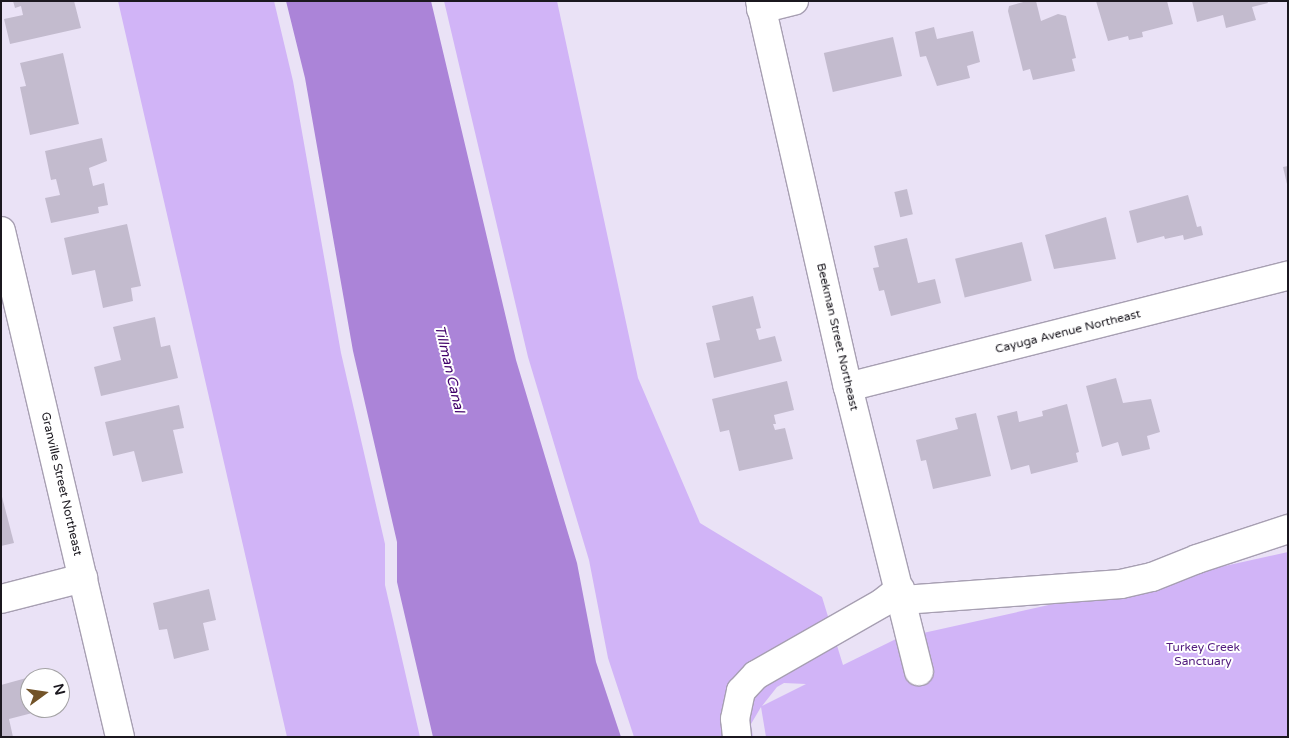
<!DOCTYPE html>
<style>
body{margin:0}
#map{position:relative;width:1289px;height:738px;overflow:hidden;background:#eae2f6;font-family:"Varela Round",sans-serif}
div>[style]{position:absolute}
.green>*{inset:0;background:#d1b4f7}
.water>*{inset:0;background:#ab84d8}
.building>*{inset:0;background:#c3bbce;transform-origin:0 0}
.roads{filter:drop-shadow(1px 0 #a79fb2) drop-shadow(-1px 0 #a79fb2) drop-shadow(0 1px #a79fb2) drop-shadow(0 -1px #a79fb2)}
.minor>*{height:28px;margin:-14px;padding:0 14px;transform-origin:14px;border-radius:14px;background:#fff}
span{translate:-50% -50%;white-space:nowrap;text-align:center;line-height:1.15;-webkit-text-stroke:4px #fff;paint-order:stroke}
.street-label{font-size:12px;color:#1b181f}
.park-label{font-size:12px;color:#521c7e}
.water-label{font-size:14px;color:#40016a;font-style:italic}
.frame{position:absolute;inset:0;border:2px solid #1b181f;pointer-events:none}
.north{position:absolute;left:20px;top:668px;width:50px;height:50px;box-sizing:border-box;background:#fff;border:1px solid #a4a3a5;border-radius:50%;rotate:76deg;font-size:14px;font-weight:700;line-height:20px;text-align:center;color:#1b181f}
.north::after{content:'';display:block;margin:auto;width:18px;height:22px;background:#725328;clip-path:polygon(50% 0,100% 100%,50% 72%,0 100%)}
</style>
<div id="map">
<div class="green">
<i style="clip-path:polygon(118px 1px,274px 1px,293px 81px,341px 353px,385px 544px,385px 585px,420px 737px,287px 737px)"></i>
<i style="clip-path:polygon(evenodd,444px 1px,557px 1px,638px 378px,700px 523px,822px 597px,843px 665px,896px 639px,1288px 552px,1288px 737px,766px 737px,761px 707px,751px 724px,753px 737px,634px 737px,608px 658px,589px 560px,528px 357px,444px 1px,784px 683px,806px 684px,762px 706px,777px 687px,784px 683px)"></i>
</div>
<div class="water">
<i style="clip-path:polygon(286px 1px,431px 1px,516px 360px,577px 563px,596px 662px,621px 737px,433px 737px,397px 582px,397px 542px,353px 351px,305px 78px)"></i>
</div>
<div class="building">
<i style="clip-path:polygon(13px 1px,74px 1px,81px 28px,10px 44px,4px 19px,23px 15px,21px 6px,15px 8px)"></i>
<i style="clip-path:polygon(1027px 1px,1036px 1px,1041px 21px,1058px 14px,1066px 16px,1076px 58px,1072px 59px,1075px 71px,1033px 80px,1030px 69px,1023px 71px,1008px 11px,1009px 6px)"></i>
<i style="clip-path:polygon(1096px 1px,1167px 1px,1173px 24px,1142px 32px,1143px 37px,1129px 40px,1128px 36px,1108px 41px)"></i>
<i style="clip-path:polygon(1192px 1px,1267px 1px,1268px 3px,1252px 7px,1256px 20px,1226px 28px,1223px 15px,1197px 22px)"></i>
<i style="clip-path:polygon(934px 27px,937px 39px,973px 31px,980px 62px,967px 66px,970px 78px,937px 86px,926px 56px,920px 57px,915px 32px)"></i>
<i style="left:893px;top:37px;width:40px;height:71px;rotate:77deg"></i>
<i style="clip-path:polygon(63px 53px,79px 124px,30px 135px,20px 87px,26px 86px,20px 63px)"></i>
<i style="clip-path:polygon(102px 138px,107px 161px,89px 168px,93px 186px,104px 183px,108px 205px,98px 207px,99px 213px,51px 223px,45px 198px,60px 195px,56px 179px,51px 180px,45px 151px)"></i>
<i style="clip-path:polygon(1288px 166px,1288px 184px,1287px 184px,1283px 167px)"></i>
<i style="left:907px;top:189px;width:26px;height:13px;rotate:77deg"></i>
<i style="clip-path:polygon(1188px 195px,1197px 227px,1201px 226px,1203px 235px,1184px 240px,1183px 235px,1165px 239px,1164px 236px,1137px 243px,1129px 211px)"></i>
<i style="clip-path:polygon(1106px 217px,1116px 259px,1054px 269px,1045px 235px)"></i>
<i style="clip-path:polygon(127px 224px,141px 286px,131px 288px,133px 301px,103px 308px,95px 270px,72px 275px,64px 238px)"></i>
<i style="clip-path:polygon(907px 238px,918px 283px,935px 279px,941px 303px,891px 316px,884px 290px,879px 291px,873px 268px,879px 267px,874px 246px)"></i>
<i style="left:1022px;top:242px;width:40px;height:69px;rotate:76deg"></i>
<i style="clip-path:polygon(753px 296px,761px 328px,756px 329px,759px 340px,775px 336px,782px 361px,714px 378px,706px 343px,720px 340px,712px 306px)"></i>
<i style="clip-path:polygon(155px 317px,161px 347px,170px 345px,178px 378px,101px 396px,94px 367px,121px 360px,113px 327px)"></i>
<i style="clip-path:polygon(1116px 378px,1123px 403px,1151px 399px,1160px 432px,1147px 436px,1150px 449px,1122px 456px,1118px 442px,1102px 447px,1086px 386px)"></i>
<i style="clip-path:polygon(787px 381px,794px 410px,774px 415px,776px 424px,773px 424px,775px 430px,785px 428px,793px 459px,739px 471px,729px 430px,720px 432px,712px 399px)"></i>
<i style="clip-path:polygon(1067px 404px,1079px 452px,1076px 453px,1078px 462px,1031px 474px,1029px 465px,1011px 470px,997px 416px,1017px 411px,1019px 422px,1043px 416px,1042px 411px)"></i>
<i style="clip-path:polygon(179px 405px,184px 428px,173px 430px,183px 473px,142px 482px,134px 451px,113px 456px,105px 422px)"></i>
<i style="clip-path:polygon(976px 413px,991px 476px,933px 489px,926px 460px,921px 461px,916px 440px,958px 429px,955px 418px)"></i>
<i style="clip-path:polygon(1px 493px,14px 543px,1px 546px)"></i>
<i style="clip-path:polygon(209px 589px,216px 620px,203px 623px,209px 650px,174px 659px,167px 629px,159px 630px,153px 603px)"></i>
<i style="clip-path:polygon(30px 677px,30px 708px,39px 708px,40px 711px,9px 719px,13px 737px,1px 737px,1px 685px)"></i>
</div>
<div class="roads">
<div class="minor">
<i style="left:760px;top:1px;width:396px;rotate:77.2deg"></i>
<i style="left:848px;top:387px;width:293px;rotate:76deg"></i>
<i style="left:761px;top:9px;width:34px;rotate:-14deg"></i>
<i style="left:1px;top:231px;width:520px;rotate:76.77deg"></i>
<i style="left:848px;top:387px;width:454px;rotate:-14.2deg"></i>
<i style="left:1px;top:599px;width:85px;rotate:-14.4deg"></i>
<i style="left:903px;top:600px;width:219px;rotate:-4.2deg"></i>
<i style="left:1121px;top:584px;width:32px;rotate:-13deg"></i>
<i style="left:1152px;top:577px;width:48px;rotate:-21.8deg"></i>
<i style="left:1197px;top:559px;width:96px;rotate:-18.2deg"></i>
<i style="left:737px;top:737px;width:18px;rotate:-96deg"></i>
<i style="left:735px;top:719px;width:29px;rotate:-78deg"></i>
<i style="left:741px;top:691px;width:22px;rotate:-47deg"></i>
<i style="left:756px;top:675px;width:145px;rotate:-29.7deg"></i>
<i style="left:882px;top:603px;width:23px;rotate:-38deg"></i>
</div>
</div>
<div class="street-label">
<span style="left:1068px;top:332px;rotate:-14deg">Cayuga Avenue Northeast</span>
<span style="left:837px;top:337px;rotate:77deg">Beekman Street Northeast</span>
<span style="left:61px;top:484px;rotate:77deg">Granville Street Northeast</span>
</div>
<div class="park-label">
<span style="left:1203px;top:655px">Turkey Creek<br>Sanctuary</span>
</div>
<div class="water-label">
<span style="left:449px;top:369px;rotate:77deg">Tillman Canal</span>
</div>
<div class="frame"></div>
<div class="north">N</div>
</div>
